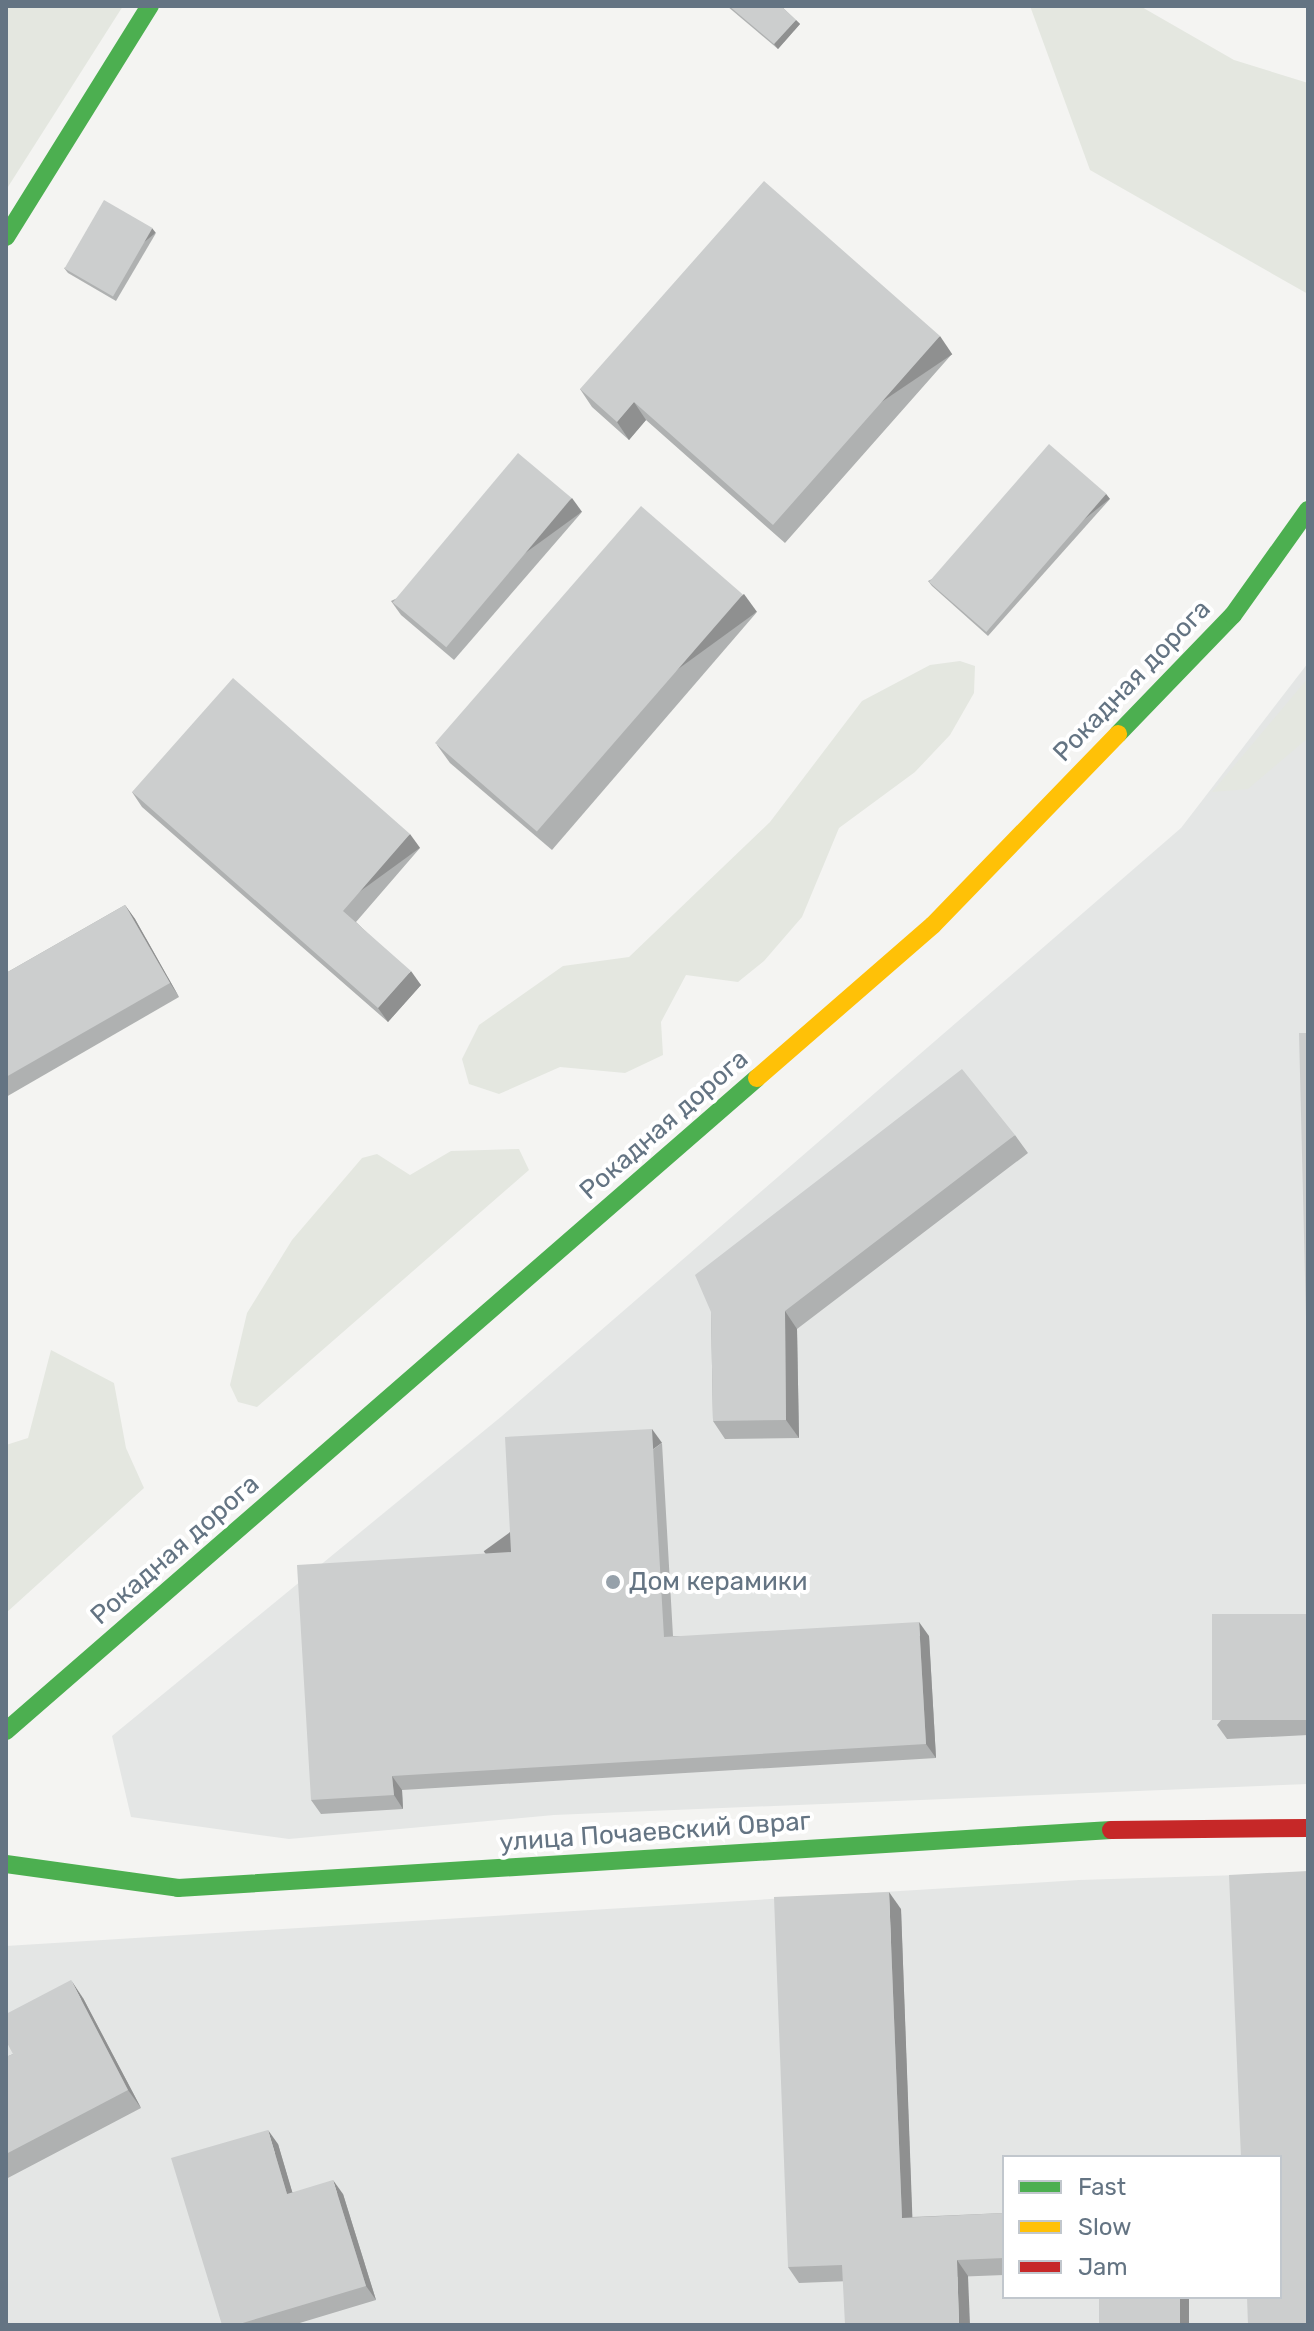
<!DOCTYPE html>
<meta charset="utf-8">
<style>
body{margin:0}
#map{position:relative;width:1314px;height:2331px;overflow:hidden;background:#f4f4f2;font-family:Rubik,sans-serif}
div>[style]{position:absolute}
.built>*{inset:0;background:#e4e6e5}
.green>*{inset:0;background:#e4e7e0}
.fast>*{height:18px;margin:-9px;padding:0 9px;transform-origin:9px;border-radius:9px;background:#4caf50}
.slow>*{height:18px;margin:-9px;padding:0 9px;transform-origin:9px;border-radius:9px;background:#ffc107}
.jam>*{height:18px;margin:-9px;padding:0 9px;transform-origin:9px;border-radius:9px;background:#c62828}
.wall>*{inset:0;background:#afb1b1}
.shaded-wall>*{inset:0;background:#8f9090;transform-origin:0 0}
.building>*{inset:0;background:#cccece;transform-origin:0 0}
.dots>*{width:22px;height:22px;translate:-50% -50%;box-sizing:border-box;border:4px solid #fff;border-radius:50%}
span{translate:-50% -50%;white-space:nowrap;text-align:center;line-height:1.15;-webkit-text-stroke:8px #fff;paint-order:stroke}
.street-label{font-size:26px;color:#647483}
.poi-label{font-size:26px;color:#647483}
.left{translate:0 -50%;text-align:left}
.frame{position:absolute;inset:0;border:8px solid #647483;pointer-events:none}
.legend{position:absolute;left:1002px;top:2155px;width:280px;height:144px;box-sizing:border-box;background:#fff;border:2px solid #c1c7cd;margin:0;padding:10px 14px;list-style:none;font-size:24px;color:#647483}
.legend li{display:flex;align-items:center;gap:16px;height:40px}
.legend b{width:40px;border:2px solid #c1c7cd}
</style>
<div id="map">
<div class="built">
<i style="clip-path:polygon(1308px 663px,1308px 1784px,554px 1815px,289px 1839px,131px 1817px,112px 1736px,502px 1416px,1181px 828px)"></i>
<i style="clip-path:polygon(evenodd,1308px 1873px,1308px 2325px,6px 2325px,6px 1946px,1079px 1880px,1308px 1873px,1004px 2157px,1280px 2157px,1280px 2297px,1004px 2297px,1004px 2157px)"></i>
</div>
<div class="green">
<i style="clip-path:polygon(6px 6px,123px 6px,6px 190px)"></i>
<i style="clip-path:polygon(1030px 6px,1140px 6px,1234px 60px,1308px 83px,1308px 294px,1090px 170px)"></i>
<i style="clip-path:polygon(960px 661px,975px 666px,974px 693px,950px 735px,915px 772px,839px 828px,802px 917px,764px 961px,738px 982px,686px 975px,661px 1022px,663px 1055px,625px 1073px,560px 1067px,499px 1094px,469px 1084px,462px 1059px,479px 1025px,563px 966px,629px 957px,770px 822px,862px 701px,930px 665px)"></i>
<i style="clip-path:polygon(1308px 678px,1308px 738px,1248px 789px,1212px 792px)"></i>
<i style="clip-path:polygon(519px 1149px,529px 1170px,257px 1407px,238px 1402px,230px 1385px,247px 1313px,292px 1240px,362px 1158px,377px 1154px,410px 1175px,451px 1151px)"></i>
<i style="clip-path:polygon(51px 1350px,114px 1383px,126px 1448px,144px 1488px,6px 1613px,6px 1445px,28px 1438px)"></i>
</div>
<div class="fast">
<i style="left:6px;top:237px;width:272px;rotate:-58.1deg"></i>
<i style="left:1118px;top:734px;width:165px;rotate:-46deg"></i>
<i style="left:1233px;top:615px;width:129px;rotate:-54.5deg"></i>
<i style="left:6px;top:1731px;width:995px;rotate:-41.01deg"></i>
<i style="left:6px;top:1864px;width:174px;rotate:7.9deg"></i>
<i style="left:178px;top:1888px;width:935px;rotate:-3.56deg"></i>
</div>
<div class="slow">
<i style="left:757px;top:1078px;width:233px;rotate:-41deg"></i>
<i style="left:933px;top:925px;width:266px;rotate:-45.9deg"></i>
</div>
<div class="jam">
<i style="left:1111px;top:1830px;width:197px;rotate:-0.6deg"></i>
</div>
<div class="wall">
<i style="clip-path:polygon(727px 6px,781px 6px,800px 24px,778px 49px)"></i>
<i style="clip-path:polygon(156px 233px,116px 301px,68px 273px,64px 268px)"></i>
<i style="clip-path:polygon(952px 354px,785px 543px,646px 420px,629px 440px,592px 407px,580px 389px)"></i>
<i style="clip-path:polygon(1106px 494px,1110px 499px,988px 636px,932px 586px,928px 581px)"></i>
<i style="clip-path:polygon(582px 512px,454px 660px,401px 615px,391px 601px)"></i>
<i style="clip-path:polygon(757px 612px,552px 850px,450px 763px,437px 745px)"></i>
<i style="clip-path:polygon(132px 792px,420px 848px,356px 922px,421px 985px,388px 1022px,142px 807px)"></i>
<i style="clip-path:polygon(125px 905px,135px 919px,179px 997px,6px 1097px,6px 973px)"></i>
<i style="clip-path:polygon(1015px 1135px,1028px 1153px,797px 1329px,799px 1438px,725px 1439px,713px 1421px,711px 1312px)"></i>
<i style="clip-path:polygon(662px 1443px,673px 1636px,929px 1636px,936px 1758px,402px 1790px,403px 1809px,321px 1814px,311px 1800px,511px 1552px)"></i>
<i style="clip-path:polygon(1308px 1614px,1308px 1735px,1227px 1739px,1217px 1725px)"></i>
<i style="clip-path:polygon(901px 1909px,912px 2217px,1004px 2213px,1004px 2275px,799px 2283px,788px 2267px)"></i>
<i style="clip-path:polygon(83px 1998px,141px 2108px,6px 2179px,6px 2057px,13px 2054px)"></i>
<i style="clip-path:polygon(278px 2144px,292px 2192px,343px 2194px,376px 2300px,293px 2325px,222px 2325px)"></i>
</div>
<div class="shaded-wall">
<i style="clip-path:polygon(796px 20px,800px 24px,778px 49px,774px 44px)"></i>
<i style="left:152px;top:228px;width:6px;height:79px;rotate:51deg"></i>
<i style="left:940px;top:336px;width:22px;height:252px;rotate:56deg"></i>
<i style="clip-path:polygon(634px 402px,646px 420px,629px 440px,617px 422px)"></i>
<i style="left:1106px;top:494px;width:6px;height:183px;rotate:51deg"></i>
<i style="left:572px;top:498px;width:17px;height:196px;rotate:54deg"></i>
<i style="left:744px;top:594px;width:22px;height:313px;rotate:54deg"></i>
<i style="left:410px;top:834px;width:17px;height:102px;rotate:54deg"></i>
<i style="clip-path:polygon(125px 905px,135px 919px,179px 997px,170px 983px)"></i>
<i style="clip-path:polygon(411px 971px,421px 985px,388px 1022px,378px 1008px)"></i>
<i style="clip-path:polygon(785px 1311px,797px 1329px,799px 1438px,786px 1420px)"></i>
<i style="left:652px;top:1429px;width:17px;height:208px;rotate:54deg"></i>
<i style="clip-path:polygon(919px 1622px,929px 1636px,936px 1758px,926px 1744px)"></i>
<i style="clip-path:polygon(392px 1776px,402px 1790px,403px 1809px,394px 1795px)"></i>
<i style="clip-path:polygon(889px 1892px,901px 1909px,913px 2234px,902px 2218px)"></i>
<i style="clip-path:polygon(71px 1980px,83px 1998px,141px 2108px,128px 2090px)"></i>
<i style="clip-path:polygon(268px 2130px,278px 2144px,297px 2208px,287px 2194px)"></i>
<i style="clip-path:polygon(333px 2180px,343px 2194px,376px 2300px,366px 2286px)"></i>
<i style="clip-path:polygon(957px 2260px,968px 2276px,970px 2325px,959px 2325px)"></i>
<i style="left:1180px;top:2297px;width:9px;height:28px"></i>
</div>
<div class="building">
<i style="clip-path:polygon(729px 6px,781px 6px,796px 20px,774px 44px)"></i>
<i style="clip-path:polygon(764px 181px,940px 336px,773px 525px,634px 402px,617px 422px,580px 389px)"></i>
<i style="left:104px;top:200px;width:56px;height:79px;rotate:30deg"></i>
<i style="left:1049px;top:444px;width:76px;height:183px;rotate:41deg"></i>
<i style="left:518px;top:453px;width:70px;height:195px;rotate:40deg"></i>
<i style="left:641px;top:506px;width:135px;height:314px;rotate:41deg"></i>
<i style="clip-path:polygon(233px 678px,410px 834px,343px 911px,411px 971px,378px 1008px,132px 792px)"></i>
<i style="clip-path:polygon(125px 905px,170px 983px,6px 1077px,6px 973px)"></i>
<i style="clip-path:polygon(1299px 1033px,1308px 1033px,1308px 1398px)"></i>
<i style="clip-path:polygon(962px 1069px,1015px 1135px,785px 1311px,786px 1420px,713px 1421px,711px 1312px,695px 1275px)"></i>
<i style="clip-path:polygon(652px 1429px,664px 1637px,919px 1622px,926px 1744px,392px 1776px,394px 1795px,311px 1800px,297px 1565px,511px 1552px,505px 1437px)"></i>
<i style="left:1308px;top:1614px;width:106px;height:96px;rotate:90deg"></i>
<i style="clip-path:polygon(1308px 1871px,1308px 2325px,1248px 2325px,1247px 2297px,1280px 2297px,1280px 2157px,1241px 2157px,1229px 1875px)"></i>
<i style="clip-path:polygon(889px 1892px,902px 2218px,1004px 2213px,1004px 2258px,957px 2260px,959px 2325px,845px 2325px,842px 2265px,788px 2267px,774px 1897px)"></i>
<i style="clip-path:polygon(71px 1980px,128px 2090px,6px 2154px,6px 2057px,13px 2054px,6px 2041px,6px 2014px)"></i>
<i style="clip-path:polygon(268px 2130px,287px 2194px,333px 2180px,366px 2286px,236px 2325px,222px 2325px,171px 2158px)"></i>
<i style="left:1099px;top:2297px;width:81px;height:28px"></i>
</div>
<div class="dots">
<i style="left:613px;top:1582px;background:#96a1aa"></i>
</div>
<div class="street-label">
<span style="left:1132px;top:681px;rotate:-46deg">Рокадная дорога</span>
<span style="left:664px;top:1125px;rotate:-41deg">Рокадная дорога</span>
<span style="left:175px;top:1550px;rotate:-41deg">Рокадная дорога</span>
<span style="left:655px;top:1832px;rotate:-4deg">улица Почаевский Овраг</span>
</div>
<div class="poi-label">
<span class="left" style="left:629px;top:1582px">Дом керамики</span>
</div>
<div class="frame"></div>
<ul class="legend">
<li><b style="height:10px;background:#4caf50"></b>Fast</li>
<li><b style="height:10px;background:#ffc107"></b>Slow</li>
<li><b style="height:10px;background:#c62828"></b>Jam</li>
</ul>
</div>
